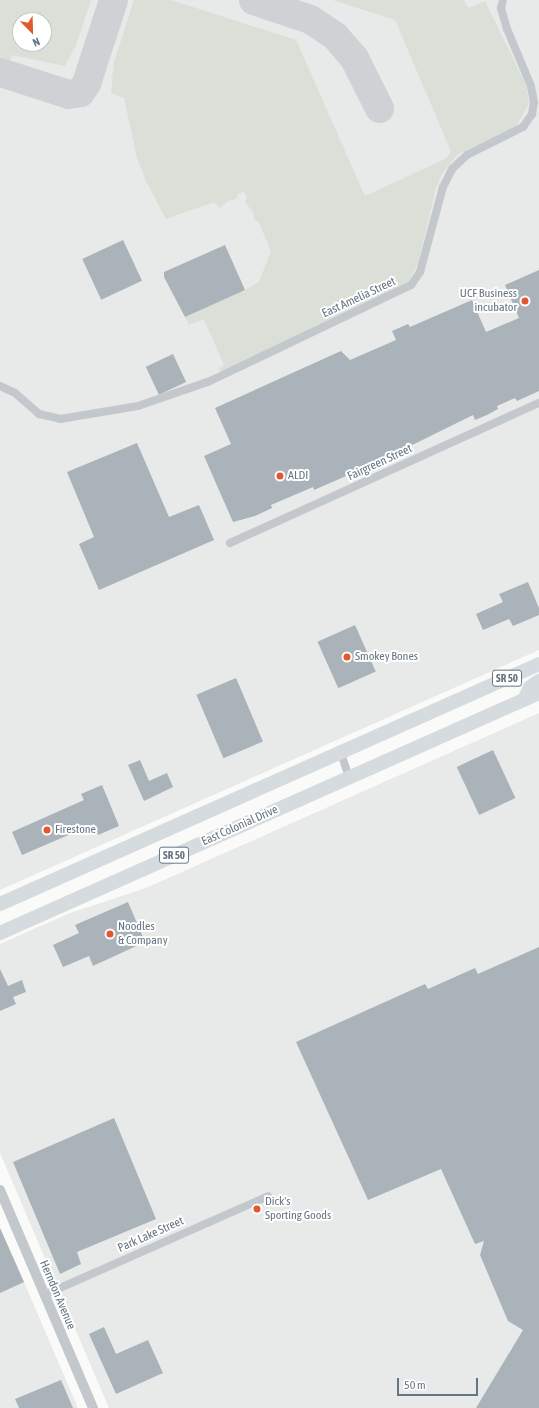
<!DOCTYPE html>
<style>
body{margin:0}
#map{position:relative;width:539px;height:1408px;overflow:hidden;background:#fafaf8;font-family:"Asap Condensed",sans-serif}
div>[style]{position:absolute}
.built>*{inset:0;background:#e8e9e9}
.green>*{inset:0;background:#dadfd7}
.taxiway>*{height:29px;margin:-14.5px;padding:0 14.5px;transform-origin:14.5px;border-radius:14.5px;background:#ced2d4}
.building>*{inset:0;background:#aab3b9;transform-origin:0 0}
.minor>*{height:8px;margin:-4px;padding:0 4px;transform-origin:4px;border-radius:4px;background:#c3c8cc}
.tertiary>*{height:10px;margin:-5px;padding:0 5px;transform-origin:5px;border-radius:5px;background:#c3c8cc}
.trunk>*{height:14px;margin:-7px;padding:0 7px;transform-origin:7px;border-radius:7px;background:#d6dbdf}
.dots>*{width:11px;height:11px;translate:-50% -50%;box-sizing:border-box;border:2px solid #fff;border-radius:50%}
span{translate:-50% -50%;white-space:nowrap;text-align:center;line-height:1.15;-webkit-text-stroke:4px #fff;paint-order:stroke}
.shield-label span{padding:1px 3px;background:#fff;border:1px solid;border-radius:3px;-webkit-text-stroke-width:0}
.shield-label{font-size:11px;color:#657683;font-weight:700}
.poi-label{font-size:12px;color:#657683}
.right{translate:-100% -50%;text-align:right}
.left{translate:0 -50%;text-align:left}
.street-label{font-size:12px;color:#657683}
.north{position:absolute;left:12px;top:12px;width:40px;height:40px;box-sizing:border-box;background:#fff;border:1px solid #c1c8cd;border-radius:50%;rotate:157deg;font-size:11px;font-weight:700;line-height:16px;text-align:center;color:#657683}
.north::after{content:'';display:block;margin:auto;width:14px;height:18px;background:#e4572e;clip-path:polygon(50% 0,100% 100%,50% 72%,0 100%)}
.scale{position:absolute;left:397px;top:1378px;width:81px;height:18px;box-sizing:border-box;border:2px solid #657683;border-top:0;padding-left:5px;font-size:12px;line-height:14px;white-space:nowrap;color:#657683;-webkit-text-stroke:3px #fff;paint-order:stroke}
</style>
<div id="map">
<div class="built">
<i style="clip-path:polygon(evenodd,0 0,539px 0,539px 650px,0 890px,0 0,20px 20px,44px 20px,44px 44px,20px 44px,20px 20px)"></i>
<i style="clip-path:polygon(539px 713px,539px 1408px,109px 1408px,0 1153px,0 944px,70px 913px,146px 888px)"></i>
<i style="clip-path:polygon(0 1228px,24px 1282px,78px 1408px,0 1408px)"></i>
</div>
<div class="green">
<i style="clip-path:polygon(evenodd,0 0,91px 0,76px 45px,65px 66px,12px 55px,9px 64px,0 61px,0 0,20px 20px,44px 20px,44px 44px,20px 44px,20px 20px)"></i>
<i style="clip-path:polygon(134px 0,171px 0,296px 40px,365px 196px,447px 158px,451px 151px,395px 20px,333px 0,464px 0,468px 8px,485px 1px,526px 85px,529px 103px,515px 129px,458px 154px,442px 174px,436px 188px,418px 263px,406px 286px,221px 372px,219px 368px,224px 365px,204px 319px,189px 325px,185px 317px,242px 291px,246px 293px,245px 290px,259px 282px,271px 251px,259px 223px,254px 219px,253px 212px,245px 202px,247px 198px,244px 192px,239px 193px,236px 199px,228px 201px,220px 208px,214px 202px,166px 219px,146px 181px,137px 158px,124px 98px,111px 93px,114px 62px)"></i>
</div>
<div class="taxiway">
<i style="left:253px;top:0;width:60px;rotate:18.4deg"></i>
<i style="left:310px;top:19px;width:30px;rotate:34deg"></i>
<i style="left:335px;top:36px;width:29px;rotate:49deg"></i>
<i style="left:354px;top:58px;width:56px;rotate:63.4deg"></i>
<i style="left:0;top:72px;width:71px;rotate:17.9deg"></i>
<i style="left:68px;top:94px;width:12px;rotate:-9deg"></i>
<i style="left:80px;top:92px;width:11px;rotate:-56deg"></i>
<i style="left:86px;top:83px;width:87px;rotate:-72deg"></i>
</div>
<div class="building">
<i style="left:123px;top:240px;width:45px;height:45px;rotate:65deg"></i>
<i style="clip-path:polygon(225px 245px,245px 290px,185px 317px,164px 277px,164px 272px)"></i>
<i style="clip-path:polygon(539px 270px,539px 391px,517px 401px,515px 398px,497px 406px,498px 409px,487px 415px,475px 420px,473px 415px,398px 452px,345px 473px,346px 476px,314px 490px,313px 487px,271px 505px,272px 508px,255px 516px,233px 522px,204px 456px,231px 444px,215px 408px,341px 351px,350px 360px,396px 340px,392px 331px,408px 324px,410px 327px,472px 300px,486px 332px,519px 318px,505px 285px)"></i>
<i style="left:173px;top:354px;width:31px;height:30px;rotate:65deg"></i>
<i style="clip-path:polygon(137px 443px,169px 517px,199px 505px,214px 540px,99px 590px,79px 544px,94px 537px,67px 472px)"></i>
<i style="clip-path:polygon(528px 582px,539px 608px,539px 615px,513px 626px,509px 619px,483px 630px,476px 614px,503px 602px,499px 594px)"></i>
<i style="left:355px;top:625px;width:51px;height:41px;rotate:66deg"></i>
<i style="left:236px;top:678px;width:69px;height:43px;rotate:67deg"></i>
<i style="left:493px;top:750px;width:53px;height:40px;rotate:65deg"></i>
<i style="clip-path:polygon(140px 760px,149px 781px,167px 773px,173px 787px,144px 801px,128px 765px)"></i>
<i style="clip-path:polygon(102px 785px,119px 826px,98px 835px,94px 824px,22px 855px,12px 832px,84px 800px,81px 794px)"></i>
<i style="clip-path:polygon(128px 902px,145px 942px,93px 966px,89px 956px,63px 967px,53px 945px,79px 933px,75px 925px)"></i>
<i style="clip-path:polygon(539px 947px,539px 1408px,476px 1408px,523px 1330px,508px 1321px,480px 1255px,484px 1241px,475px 1244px,441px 1169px,368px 1200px,296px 1042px,425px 984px,428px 989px,475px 968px,478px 974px)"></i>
<i style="clip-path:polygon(0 969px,8px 986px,22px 980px,26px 992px,13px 997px,16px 1004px,0 1011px)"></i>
<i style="clip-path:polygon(114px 1118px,156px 1219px,77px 1252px,81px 1264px,60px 1274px,13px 1162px)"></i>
<i style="clip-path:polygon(0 1228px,24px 1282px,0 1293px)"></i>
<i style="clip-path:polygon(104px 1327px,116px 1354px,148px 1340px,163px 1373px,116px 1394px,89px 1334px)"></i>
<i style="clip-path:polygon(61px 1380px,73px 1408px,19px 1408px,15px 1399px)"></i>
</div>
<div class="minor">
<i style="left:0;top:386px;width:17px;rotate:25deg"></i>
<i style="left:15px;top:393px;width:32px;rotate:41deg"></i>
<i style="left:39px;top:414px;width:22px;rotate:13deg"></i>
<i style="left:60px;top:419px;width:79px;rotate:-9.5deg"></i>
<i style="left:138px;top:406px;width:76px;rotate:-19.1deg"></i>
<i style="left:210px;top:381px;width:223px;rotate:-25.5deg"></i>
<i style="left:411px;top:285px;width:16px;rotate:-55deg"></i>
<i style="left:420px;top:272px;width:88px;rotate:-74.9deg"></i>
<i style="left:443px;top:187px;width:20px;rotate:-63deg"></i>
<i style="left:452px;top:169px;width:21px;rotate:-43deg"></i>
<i style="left:467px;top:155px;width:63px;rotate:-26.6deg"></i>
<i style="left:523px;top:127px;width:16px;rotate:-55deg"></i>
<i style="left:532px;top:114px;width:12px;rotate:-81deg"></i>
<i style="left:534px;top:102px;width:16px;rotate:-101deg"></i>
<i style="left:531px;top:86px;width:62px;rotate:-112.8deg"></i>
<i style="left:507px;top:29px;width:22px;rotate:-106deg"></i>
<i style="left:501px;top:8px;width:8px;rotate:-76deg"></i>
<i style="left:230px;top:543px;width:339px;rotate:-24.4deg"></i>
<i style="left:341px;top:753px;width:25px;rotate:72deg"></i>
<i style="left:44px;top:1295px;width:245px;rotate:-23.8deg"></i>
</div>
<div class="tertiary">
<i style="left:0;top:1190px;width:237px;rotate:66.9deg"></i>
</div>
<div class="trunk">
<i style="left:524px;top:700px;width:14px;rotate:-65deg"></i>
<i style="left:530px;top:687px;width:11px;rotate:-34deg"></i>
<i style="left:0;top:904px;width:590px;rotate:-24deg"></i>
<i style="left:0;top:933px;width:590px;rotate:-24deg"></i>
</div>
<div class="dots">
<i style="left:525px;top:301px;background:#e4572e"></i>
<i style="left:280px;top:476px;background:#e4572e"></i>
<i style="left:347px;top:657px;background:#e4572e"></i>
<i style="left:47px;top:830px;background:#e4572e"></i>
<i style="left:110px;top:934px;background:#e4572e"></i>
<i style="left:257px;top:1209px;background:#e4572e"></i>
</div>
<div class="shield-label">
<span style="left:507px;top:678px">SR 50</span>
<span style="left:174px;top:855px">SR 50</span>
</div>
<div class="poi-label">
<span class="right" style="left:517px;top:301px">UCF Business<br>incubator</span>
<span class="left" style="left:288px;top:476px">ALDI</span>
<span class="left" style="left:355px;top:657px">Smokey Bones</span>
<span class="left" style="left:55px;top:830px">Firestone</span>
<span class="left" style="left:118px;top:934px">Noodles<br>&amp; Company</span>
<span class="left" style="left:265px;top:1209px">Dick's<br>Sporting Goods</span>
</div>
<div class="street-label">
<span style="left:359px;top:298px;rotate:-25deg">East Amelia Street</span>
<span style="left:380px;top:463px;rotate:-25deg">Fairgreen Street</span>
<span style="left:240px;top:826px;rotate:-24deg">East Colonial Drive</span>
<span style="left:151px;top:1235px;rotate:-24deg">Park Lake Street</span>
<span style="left:57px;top:1295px;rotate:67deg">Herndon Avenue</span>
</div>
<div class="north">N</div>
<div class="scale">50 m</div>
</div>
